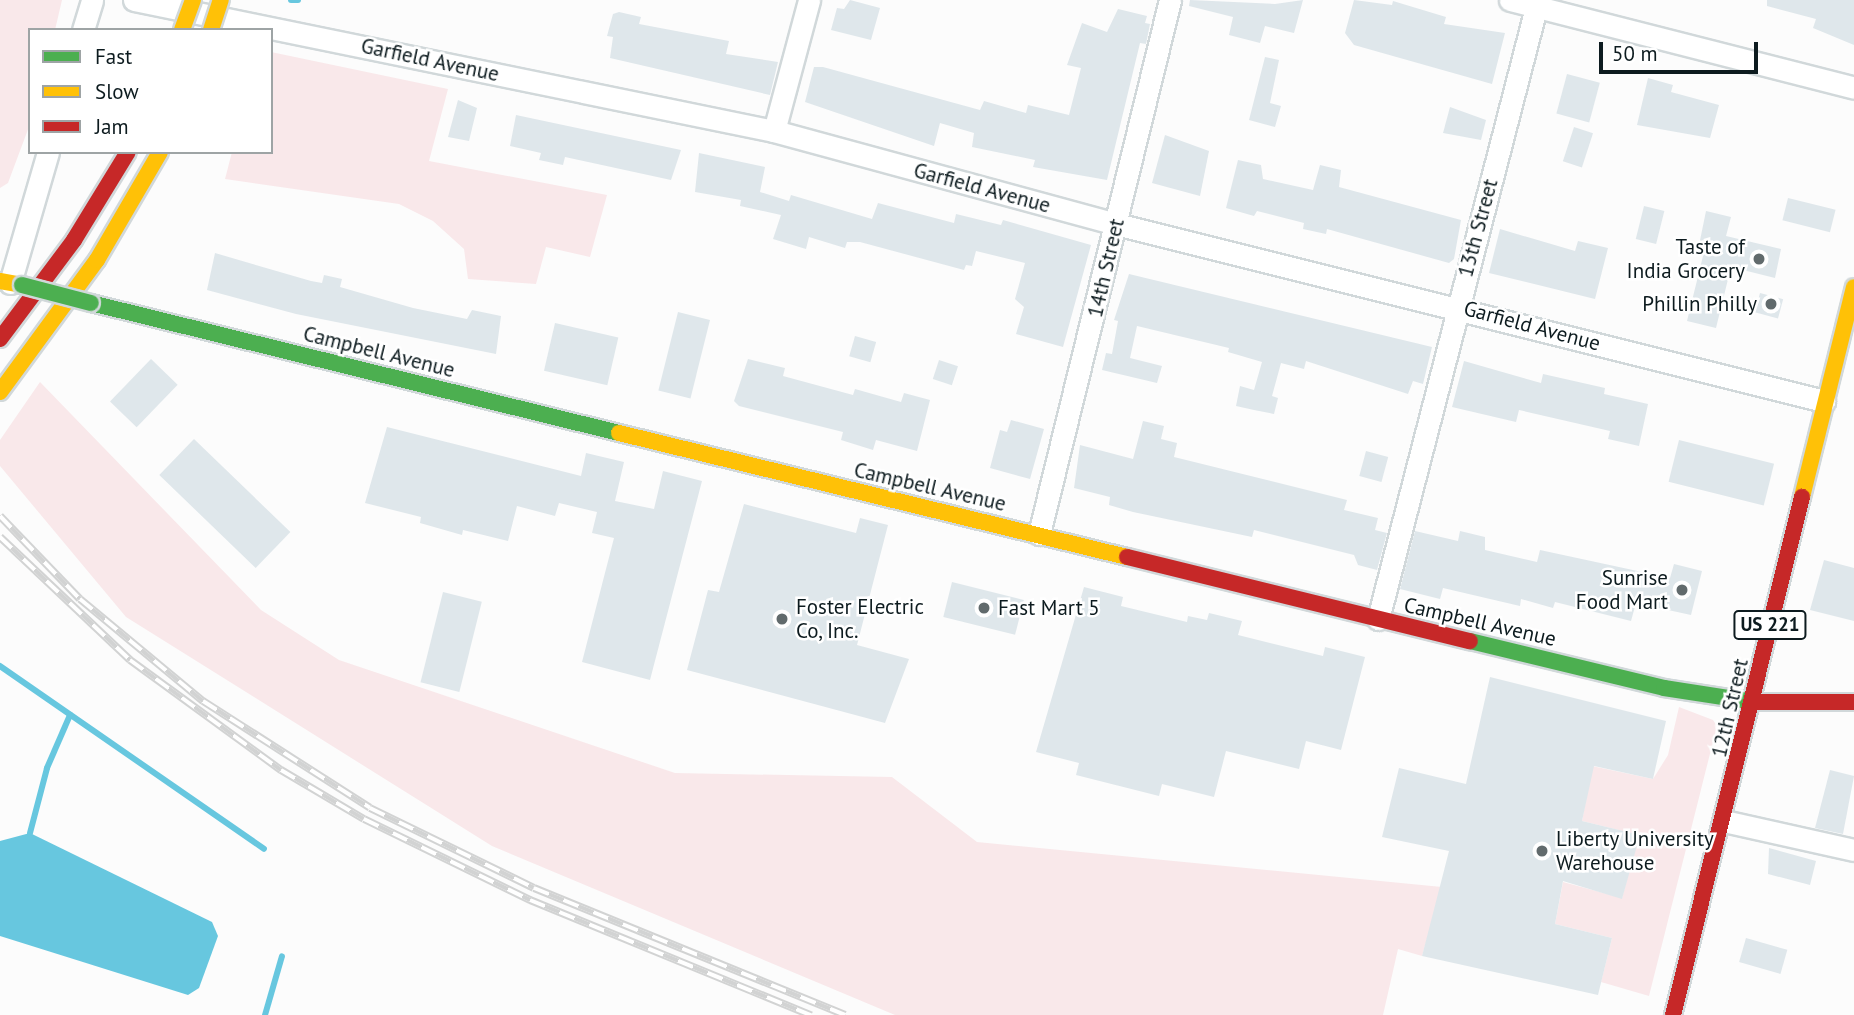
<!DOCTYPE html>
<style>
body{margin:0}
#map{position:relative;width:1854px;height:1015px;overflow:hidden;background:#fcfcfc;font-family:"PT Sans",sans-serif}
div>[style]{position:absolute}
.green>*{inset:0;background:#f9e8ea}
.water>*{inset:0;background:#67c7df}
.stream>*{height:6px;margin:-3px;padding:0 3px;transform-origin:3px;border-radius:3px;background:#67c7df}
.building>*{inset:0;background:#dfe7eb;transform-origin:0 0}
.roads{filter:drop-shadow(2px 0 #d1d8da) drop-shadow(-2px 0 #d1d8da) drop-shadow(0 2px #d1d8da) drop-shadow(0 -2px #d1d8da)}
.street>*{height:21px;margin:-10.5px;padding:0 10.5px;transform-origin:10.5px;border-radius:10.5px;background:#fff}
.fast>*{height:16px;margin:-8px;padding:0 8px;transform-origin:8px;border-radius:8px;background:#4caf50}
.slow>*{height:16px;margin:-8px;padding:0 8px;transform-origin:8px;border-radius:8px;background:#ffc107}
.jam>*{height:16px;margin:-8px;padding:0 8px;transform-origin:8px;border-radius:8px;background:#c62828}
.rail>*{height:8px;margin-top:-4px;transform-origin:0;background:repeating-linear-gradient(90deg,#fff 0 16px,#d2d3d3 0 32px);box-sizing:border-box;border-block:2px solid #d2d3d3}
.bridges{filter:drop-shadow(2px 0 #d1d8da) drop-shadow(-2px 0 #d1d8da) drop-shadow(0 2px #d1d8da) drop-shadow(0 -2px #d1d8da)}
.fast-bridge>*{height:16px;margin:-8px;padding:0 8px;transform-origin:8px;border-radius:8px;background:#4caf50}
.slow-bridge>*{height:16px;margin:-8px;padding:0 8px;transform-origin:8px;border-radius:8px;background:#ffc107}
.dots>*{width:19px;height:19px;translate:-50% -50%;box-sizing:border-box;border:4px solid #fff;border-radius:50%}
span{translate:-50% -50%;white-space:nowrap;text-align:center;line-height:1.15;-webkit-text-stroke:5px #fff;paint-order:stroke}
.shield-label span{padding:2px 5px;background:#fff;border:2px solid;border-radius:5px;-webkit-text-stroke-width:0}
.shield-label{font-size:19px;color:#0d1b1f;font-weight:700}
.street-label{font-size:21px;color:#0d1b1f}
.poi-label{font-size:21px;color:#0d1b1f}
.right{translate:-100% -50%;text-align:right}
.left{translate:0 -50%;text-align:left}
.legend{position:absolute;left:28px;top:28px;width:245px;height:126px;box-sizing:border-box;background:#fff;border:2px solid #9ea4a5;margin:0;padding:9px 12px;list-style:none;font-size:21px;color:#0d1b1f}
.legend li{display:flex;align-items:center;gap:14px;height:35px}
.legend b{width:35px;border:2px solid #9ea4a5}
.scale{position:absolute;left:1599px;top:42px;width:159px;height:32px;box-sizing:border-box;border:4px solid #0d1b1f;border-top:0;padding-left:9px;font-size:21px;line-height:24px;white-space:nowrap;color:#0d1b1f;-webkit-text-stroke:5px #fff;paint-order:stroke}
</style>
<div id="map">
<div class="green">
<i style="clip-path:polygon(0 0,62px 0,55px 30px,30px 30px,30px 124px,8px 183px,0 188px)"></i>
<i style="clip-path:polygon(271px 52px,448px 89px,429px 161px,607px 195px,590px 257px,546px 247px,536px 284px,468px 279px,464px 249px,433px 221px,399px 204px,225px 179px,232px 152px,271px 152px)"></i>
<i style="clip-path:polygon(40px 382px,261px 610px,339px 660px,675px 773px,892px 777px,977px 842px,1442px 887px,1422px 956px,1398px 949px,1383px 1015px,895px 1015px,492px 846px,126px 617px,0 466px,0 440px)"></i>
<i style="clip-path:polygon(1679px 707px,1713px 720px,1717px 726px,1649px 996px,1601px 982px,1612px 938px,1555px 924px,1563px 882px,1622px 898px,1639px 835px,1582px 821px,1592px 766px,1653px 779px,1668px 755px)"></i>
</div>
<div class="water">
<i style="clip-path:polygon(30px 833px,212px 922px,218px 936px,199px 988px,188px 995px,0 936px,0 841px)"></i>
</div>
<div class="stream">
<i style="left:291px;top:0;width:7px"></i>
<i style="left:0;top:666px;width:321px;rotate:34.7deg"></i>
<i style="left:30px;top:833px;width:67px;rotate:-75.3deg"></i>
<i style="left:47px;top:768px;width:58px;rotate:-66.5deg"></i>
<i style="left:265px;top:1015px;width:61px;rotate:-73.9deg"></i>
</div>
<div class="building">
<i style="clip-path:polygon(850px 0,880px 8px,871px 40px,831px 30px,837px 8px,844px 9px)"></i>
<i style="clip-path:polygon(1190px 0,1275px 4px,1303px 0,1294px 33px,1265px 26px,1260px 43px,1229px 35px,1233px 17px,1189px 6px)"></i>
<i style="clip-path:polygon(1354px 0,1392px 5px,1393px 1px,1446px 17px,1444px 24px,1505px 33px,1492px 84px,1354px 45px,1345px 33px)"></i>
<i style="clip-path:polygon(1767px 0,1854px 0,1854px 45px,1813px 28px,1816px 19px,1767px 6px)"></i>
<i style="clip-path:polygon(1118px 9px,1147px 16px,1145px 23px,1150px 24px,1146px 44px,1140px 43px,1107px 180px,1033px 167px,1035px 160px,972px 147px,974px 133px,940px 123px,934px 146px,805px 102px,814px 67px,823px 67px,980px 110px,984px 101px,1026px 113px,1028px 105px,1069px 115px,1081px 68px,1067px 65px,1082px 23px,1107px 32px)"></i>
<i style="clip-path:polygon(619px 12px,641px 17px,639px 24px,729px 41px,726px 54px,778px 62px,770px 95px,610px 58px,613px 37px,607px 36px,613px 14px)"></i>
<i style="clip-path:polygon(1265px 57px,1279px 60px,1270px 103px,1281px 106px,1275px 127px,1249px 120px)"></i>
<i style="left:1567px;top:74px;width:34px;height:41px;rotate:15deg"></i>
<i style="clip-path:polygon(1648px 78px,1673px 85px,1671px 92px,1719px 105px,1710px 138px,1637px 125px)"></i>
<i style="clip-path:polygon(458px 100px,477px 108px,469px 141px,448px 137px)"></i>
<i style="clip-path:polygon(1450px 107px,1486px 120px,1481px 140px,1443px 133px)"></i>
<i style="clip-path:polygon(516px 115px,681px 150px,671px 180px,565px 157px,563px 165px,539px 160px,541px 153px,510px 146px)"></i>
<i style="left:1574px;top:127px;width:20px;height:36px;rotate:18deg"></i>
<i style="clip-path:polygon(1165px 135px,1209px 151px,1200px 196px,1152px 183px)"></i>
<i style="clip-path:polygon(699px 153px,765px 167px,760px 192px,789px 201px,791px 195px,872px 219px,878px 203px,954px 223px,956px 214px,1001px 225px,1003px 220px,1091px 245px,1063px 347px,1016px 334px,1024px 307px,1015px 299px,1025px 263px,976px 251px,972px 266px,966px 265px,964px 270px,860px 242px,847px 242px,845px 248px,809px 237px,806px 249px,773px 239px,781px 215px,740px 206px,741px 200px,695px 192px)"></i>
<i style="clip-path:polygon(1238px 160px,1261px 165px,1263px 179px,1313px 190px,1320px 165px,1341px 170px,1339px 187px,1461px 220px,1454px 259px,1449px 263px,1327px 229px,1326px 234px,1303px 229px,1304px 223px,1257px 211px,1254px 216px,1226px 208px)"></i>
<i style="left:1788px;top:198px;width:49px;height:23px;rotate:14deg"></i>
<i style="left:1644px;top:206px;width:21px;height:34px;rotate:14deg"></i>
<i style="clip-path:polygon(1706px 211px,1731px 217px,1726px 236px,1781px 249px,1775px 278px,1731px 267px,1716px 328px,1687px 321px,1703px 256px,1697px 255px)"></i>
<i style="clip-path:polygon(1500px 229px,1575px 251px,1578px 241px,1608px 248px,1595px 299px,1489px 273px)"></i>
<i style="clip-path:polygon(215px 253px,311px 281px,322px 283px,324px 275px,342px 279px,340px 287px,413px 308px,467px 319px,472px 310px,501px 316px,496px 354px,296px 314px,207px 290px)"></i>
<i style="clip-path:polygon(1129px 274px,1432px 347px,1423px 384px,1413px 381px,1408px 394px,1306px 361px,1304px 369px,1281px 363px,1272px 396px,1278px 398px,1274px 414px,1254px 410px,1236px 406px,1240px 386px,1254px 390px,1262px 362px,1228px 352px,1229px 348px,1137px 326px,1130px 358px,1162px 366px,1157px 383px,1102px 370px,1106px 353px,1112px 354px,1118px 321px,1114px 320px)"></i>
<i style="left:1760px;top:293px;width:24px;height:20px;rotate:15deg"></i>
<i style="left:678px;top:312px;width:33px;height:81px;rotate:14deg"></i>
<i style="left:555px;top:323px;width:65px;height:49px;rotate:13deg"></i>
<i style="left:855px;top:336px;width:22px;height:21px;rotate:16deg"></i>
<i style="left:151px;top:359px;width:37px;height:59px;rotate:44deg"></i>
<i style="clip-path:polygon(748px 359px,785px 368px,783px 376px,853px 395px,855px 389px,901px 402px,904px 393px,930px 400px,917px 451px,876px 440px,873px 450px,841px 440px,843px 432px,739px 406px,734px 401px)"></i>
<i style="left:939px;top:360px;width:20px;height:20px;rotate:18deg"></i>
<i style="clip-path:polygon(1464px 361px,1541px 383px,1543px 374px,1605px 388px,1604px 394px,1648px 404px,1639px 446px,1608px 439px,1610px 431px,1519px 410px,1516px 422px,1452px 407px)"></i>
<i style="clip-path:polygon(1011px 420px,1044px 429px,1030px 479px,990px 468px,1000px 430px,1007px 432px)"></i>
<i style="clip-path:polygon(1143px 421px,1164px 426px,1161px 439px,1177px 443px,1174px 457px,1347px 500px,1344px 510px,1378px 518px,1375px 530px,1387px 533px,1377px 570px,1358px 565px,1354px 555px,1254px 530px,1252px 537px,1133px 512px,1109px 505px,1110px 497px,1074px 488px,1080px 445px,1133px 459px)"></i>
<i style="clip-path:polygon(387px 427px,581px 476px,586px 453px,624px 462px,615px 501px,654px 509px,663px 471px,702px 481px,650px 680px,582px 662px,614px 538px,592px 533px,597px 512px,559px 503px,555px 516px,517px 506px,508px 541px,463px 530px,462px 535px,420px 523px,421px 517px,365px 503px)"></i>
<i style="left:194px;top:439px;width:134px;height:50px;rotate:44deg"></i>
<i style="left:1679px;top:440px;width:98px;height:43px;rotate:14deg"></i>
<i style="left:1366px;top:451px;width:23px;height:26px;rotate:15deg"></i>
<i style="clip-path:polygon(744px 504px,856px 533px,860px 518px,888px 525px,857px 645px,909px 659px,885px 723px,687px 670px,708px 590px,719px 592px)"></i>
<i style="clip-path:polygon(1415px 531px,1458px 541px,1460px 531px,1485px 537px,1485px 550px,1537px 562px,1540px 550px,1670px 578px,1674px 564px,1702px 571px,1691px 615px,1636px 603px,1631px 621px,1555px 602px,1553px 608px,1521px 599px,1520px 606px,1443px 588px,1440px 599px,1400px 589px)"></i>
<i style="clip-path:polygon(1824px 560px,1854px 568px,1854px 621px,1810px 610px)"></i>
<i style="left:952px;top:582px;width:74px;height:36px;rotate:14deg"></i>
<i style="clip-path:polygon(1084px 587px,1123px 597px,1121px 606px,1187px 622px,1188px 616px,1207px 620px,1209px 613px,1242px 621px,1238px 635px,1323px 656px,1325px 647px,1365px 657px,1341px 750px,1306px 741px,1299px 769px,1226px 751px,1214px 797px,1162px 784px,1159px 796px,1076px 775px,1079px 763px,1036px 752px)"></i>
<i style="left:443px;top:592px;width:40px;height:93px;rotate:14deg"></i>
<i style="clip-path:polygon(1490px 677px,1666px 721px,1653px 779px,1594px 766px,1582px 821px,1640px 835px,1622px 899px,1563px 881px,1555px 924px,1612px 938px,1598px 995px,1422px 956px,1449px 851px,1382px 837px,1399px 768px,1466px 784px)"></i>
<i style="clip-path:polygon(1830px 770px,1854px 776px,1843px 834px,1815px 828px)"></i>
<i style="clip-path:polygon(1769px 848px,1816px 861px,1810px 885px,1768px 874px)"></i>
<i style="left:1746px;top:938px;width:43px;height:25px;rotate:16deg"></i>
</div>
<div class="roads">
<div class="street">
<i style="left:134px;top:0;width:653px;rotate:11.57deg"></i>
<i style="left:774px;top:131px;width:354px;rotate:15.2deg"></i>
<i style="left:1116px;top:224px;width:730px;rotate:14.04deg"></i>
<i style="left:1510px;top:0;width:355px;rotate:14.3deg"></i>
<i style="left:83px;top:30px;width:31px;rotate:-73deg"></i>
<i style="left:774px;top:131px;width:136px;rotate:-75deg"></i>
<i style="left:10px;top:283px;width:136px;rotate:-73.8deg"></i>
<i style="left:1039px;top:534px;width:550px;rotate:-76.22deg"></i>
<i style="left:1378px;top:619px;width:639px;rotate:-75.51deg"></i>
<i style="left:1724px;top:821px;width:133px;rotate:12.6deg"></i>
</div>
<div class="fast">
<i style="left:91px;top:303px;width:544px;rotate:13.83deg"></i>
<i style="left:1470px;top:641px;width:200px;rotate:13.6deg"></i>
<i style="left:1664px;top:688px;width:91px;rotate:8.8deg"></i>
</div>
<div class="slow">
<i style="left:0;top:281px;width:22px;rotate:10deg"></i>
<i style="left:0;top:392px;width:164px;rotate:-53.7deg"></i>
<i style="left:97px;top:260px;width:125px;rotate:-59.7deg"></i>
<i style="left:619px;top:433px;width:523px;rotate:13.72deg"></i>
<i style="left:1802px;top:497px;width:216px;rotate:-76.1deg"></i>
</div>
<div class="jam">
<i style="left:0;top:339px;width:124px;rotate:-53.2deg"></i>
<i style="left:74px;top:240px;width:103px;rotate:-58.5deg"></i>
<i style="left:1127px;top:557px;width:353px;rotate:13.8deg"></i>
<i style="left:1754px;top:702px;width:100px"></i>
<i style="left:1673px;top:1015px;width:534px;rotate:-76.02deg"></i>
</div>
</div>
<div class="rail">
<i style="left:0;top:516px;width:115px;rotate:46.1deg"></i>
<i style="left:80px;top:599px;width:160px;rotate:39.7deg"></i>
<i style="left:203px;top:701px;width:198px;rotate:32.6deg"></i>
<i style="left:370px;top:808px;width:182px;rotate:26deg"></i>
<i style="left:534px;top:888px;width:336px;rotate:22.2deg"></i>
<i style="left:0;top:537px;width:179px;rotate:43.4deg"></i>
<i style="left:130px;top:660px;width:187px;rotate:36.1deg"></i>
<i style="left:281px;top:770px;width:96px;rotate:30.6deg"></i>
<i style="left:364px;top:819px;width:185px;rotate:26deg"></i>
<i style="left:530px;top:900px;width:304px;rotate:22.3deg"></i>
</div>
<div class="bridges">
<div class="fast-bridge">
<i style="left:22px;top:285px;width:71px;rotate:14.6deg"></i>
</div>
<div class="slow-bridge">
<i style="left:182px;top:30px;width:32px;rotate:-70deg"></i>
<i style="left:211px;top:30px;width:32px;rotate:-72deg"></i>
</div>
</div>
<div class="dots">
<i style="left:1759px;top:259px;background:#616a6c"></i>
<i style="left:1771px;top:304px;background:#616a6c"></i>
<i style="left:1682px;top:590px;background:#616a6c"></i>
<i style="left:984px;top:608px;background:#616a6c"></i>
<i style="left:782px;top:619px;background:#616a6c"></i>
<i style="left:1542px;top:851px;background:#616a6c"></i>
</div>
<div class="shield-label">
<span style="left:1770px;top:625px">US 221</span>
</div>
<div class="street-label">
<span style="left:430px;top:60px;rotate:12deg">Garfield Avenue</span>
<span style="left:982px;top:188px;rotate:15deg">Garfield Avenue</span>
<span style="left:1478px;top:228px;rotate:-75deg">13th Street</span>
<span style="left:1106px;top:268px;rotate:-77deg">14th Street</span>
<span style="left:1532px;top:326px;rotate:15deg">Garfield Avenue</span>
<span style="left:379px;top:352px;rotate:14deg">Campbell Avenue</span>
<span style="left:930px;top:487px;rotate:13deg">Campbell Avenue</span>
<span style="left:1480px;top:622px;rotate:13deg">Campbell Avenue</span>
<span style="left:1730px;top:708px;rotate:-77deg">12th Street</span>
</div>
<div class="poi-label">
<span class="right" style="left:1745px;top:259px">Taste of<br>India Grocery</span>
<span class="right" style="left:1757px;top:304px">Phillin Philly</span>
<span class="right" style="left:1668px;top:590px">Sunrise<br>Food Mart</span>
<span class="left" style="left:796px;top:619px">Foster Electric<br>Co, Inc.</span>
<span class="left" style="left:998px;top:608px">Fast Mart 5</span>
<span class="left" style="left:1556px;top:851px">Liberty University<br>Warehouse</span>
</div>
<ul class="legend">
<li><b style="height:9px;background:#4caf50"></b>Fast</li>
<li><b style="height:9px;background:#ffc107"></b>Slow</li>
<li><b style="height:9px;background:#c62828"></b>Jam</li>
</ul>
<div class="scale">50 m</div>
</div>
